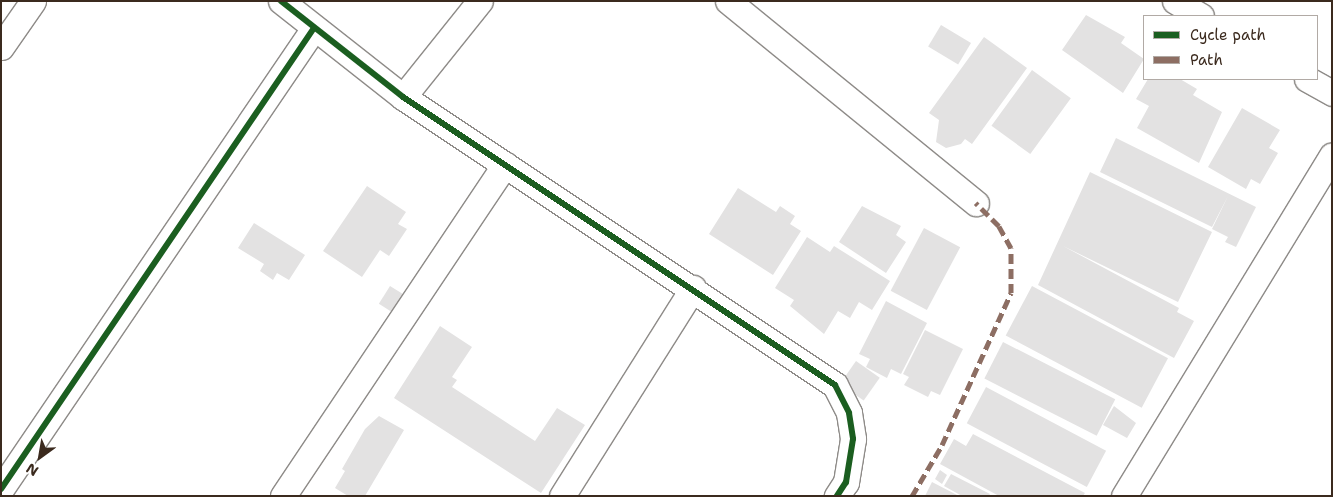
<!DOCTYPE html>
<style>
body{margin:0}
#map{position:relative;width:1333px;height:497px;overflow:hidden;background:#fff;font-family:"Shantell Sans",sans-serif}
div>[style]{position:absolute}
.building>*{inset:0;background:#e3e2e2;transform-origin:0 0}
.roads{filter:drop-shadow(1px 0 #8e8b88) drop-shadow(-1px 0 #8e8b88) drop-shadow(0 1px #8e8b88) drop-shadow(0 -1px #8e8b88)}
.minor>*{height:25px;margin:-12.5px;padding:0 12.5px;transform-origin:12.5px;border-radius:12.5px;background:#fff}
.quiet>*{height:5px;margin-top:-2.5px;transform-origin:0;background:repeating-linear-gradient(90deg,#8d6e63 0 10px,transparent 0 15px)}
.cycleway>*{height:6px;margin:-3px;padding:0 3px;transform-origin:3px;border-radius:3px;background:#1b5e20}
span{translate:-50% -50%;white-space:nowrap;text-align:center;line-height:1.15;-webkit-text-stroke:4.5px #fff;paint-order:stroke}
.frame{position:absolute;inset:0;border:2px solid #3b2a1e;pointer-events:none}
.legend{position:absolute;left:1143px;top:15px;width:175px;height:65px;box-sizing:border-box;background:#fff;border:1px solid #b1aaa5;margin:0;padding:6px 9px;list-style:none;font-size:15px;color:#3b2a1e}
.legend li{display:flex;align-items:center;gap:10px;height:25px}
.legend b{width:25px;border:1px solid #b1aaa5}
.north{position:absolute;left:15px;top:432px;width:50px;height:50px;-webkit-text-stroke:4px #fff;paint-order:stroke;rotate:212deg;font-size:14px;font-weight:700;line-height:20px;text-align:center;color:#3b2a1e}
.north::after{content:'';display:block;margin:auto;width:18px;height:22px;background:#3b2a1e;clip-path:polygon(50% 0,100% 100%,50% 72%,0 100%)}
</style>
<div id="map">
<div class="building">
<i style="clip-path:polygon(1086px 15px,1125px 37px,1121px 43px,1144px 59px,1123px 93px,1062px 50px)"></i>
<i style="left:941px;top:25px;width:35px;height:25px;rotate:31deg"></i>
<i style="clip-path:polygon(984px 37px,1027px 68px,972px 144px,965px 139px,961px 144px,946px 148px,936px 142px,939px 120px,929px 113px)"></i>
<i style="left:1032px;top:70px;width:48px;height:69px;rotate:36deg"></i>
<i style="clip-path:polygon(1148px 79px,1180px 79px,1197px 89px,1193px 95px,1222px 112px,1199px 163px,1137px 128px,1149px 106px,1136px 99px)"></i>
<i style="clip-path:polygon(1242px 108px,1280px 130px,1269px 148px,1278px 153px,1260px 184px,1251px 179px,1246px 189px,1208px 167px)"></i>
<i style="clip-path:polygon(1116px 138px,1256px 207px,1236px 247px,1225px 242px,1228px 237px,1212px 229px,1228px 196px,1212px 227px,1100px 172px)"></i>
<i style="clip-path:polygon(1090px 172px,1212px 232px,1178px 302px,1063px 246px,1179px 308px,1177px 312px,1194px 321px,1174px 358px,1038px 285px)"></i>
<i style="clip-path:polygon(367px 186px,406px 212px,398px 224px,407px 229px,389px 256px,380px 250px,362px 277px,323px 251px)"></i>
<i style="clip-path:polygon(738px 188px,776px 212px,780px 206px,795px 216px,790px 224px,801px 231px,773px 275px,709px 234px)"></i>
<i style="clip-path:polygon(862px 206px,901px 226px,896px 235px,906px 242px,886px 273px,839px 242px)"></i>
<i style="clip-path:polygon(254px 223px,305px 255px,289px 280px,277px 273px,273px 280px,260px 271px,264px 264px,238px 248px)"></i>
<i style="left:924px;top:228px;width:41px;height:71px;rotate:28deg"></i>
<i style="clip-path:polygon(807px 237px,830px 252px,834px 246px,890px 281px,872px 310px,859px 302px,850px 318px,838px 311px,824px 334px,790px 306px,794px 300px,775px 288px)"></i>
<i style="left:390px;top:286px;width:19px;height:21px;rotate:32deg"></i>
<i style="left:1032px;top:286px;width:154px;height:56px;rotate:28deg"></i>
<i style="clip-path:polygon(886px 301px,927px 323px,901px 374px,891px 369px,887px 378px,866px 367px,870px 359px,859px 354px)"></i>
<i style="clip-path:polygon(440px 326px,472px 347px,452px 377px,457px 380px,452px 387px,535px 441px,557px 408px,585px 425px,541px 493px,394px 398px)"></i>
<i style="clip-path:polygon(925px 330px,963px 349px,940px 395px,931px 391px,928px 397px,904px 385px,909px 377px,903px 374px)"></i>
<i style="left:1003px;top:342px;width:126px;height:41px;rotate:27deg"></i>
<i style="left:856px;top:361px;width:29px;height:28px;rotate:35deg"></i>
<i style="left:986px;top:387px;width:136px;height:41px;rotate:28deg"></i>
<i style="clip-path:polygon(1114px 406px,1136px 423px,1127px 438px,1103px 425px)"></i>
<i style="clip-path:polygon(379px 416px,404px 430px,365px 496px,348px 496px,335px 488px,345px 471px,342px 469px,365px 429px)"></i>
<i style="clip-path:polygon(973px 434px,1085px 493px,1083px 496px,999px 496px,940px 464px,954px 439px,966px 446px)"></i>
<i style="clip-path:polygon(940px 470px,947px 475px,942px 484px,935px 479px)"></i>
<i style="clip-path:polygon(951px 474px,990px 494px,989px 496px,962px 496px,944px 486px)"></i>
<i style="clip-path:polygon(932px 482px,959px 496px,925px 496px)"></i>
</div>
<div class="roads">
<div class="minor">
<i style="left:281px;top:1px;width:155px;rotate:38.2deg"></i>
<i style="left:403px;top:97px;width:519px;rotate:33.69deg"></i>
<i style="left:835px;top:385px;width:31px;rotate:63deg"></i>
<i style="left:849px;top:413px;width:26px;rotate:81deg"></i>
<i style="left:853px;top:439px;width:44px;rotate:99.2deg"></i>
<i style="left:846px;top:482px;width:17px;rotate:123deg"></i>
<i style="left:728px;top:1px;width:320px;rotate:39.2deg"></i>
<i style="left:1175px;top:1px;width:30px;rotate:30deg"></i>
<i style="left:1px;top:47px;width:56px;rotate:-55.2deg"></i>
<i style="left:1307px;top:79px;width:29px;rotate:29deg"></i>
<i style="left:403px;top:97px;width:123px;rotate:-51.3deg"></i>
<i style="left:1px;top:489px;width:557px;rotate:-55.83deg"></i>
<i style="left:283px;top:496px;width:399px;rotate:-56.2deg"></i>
<i style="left:562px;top:496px;width:246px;rotate:-57.8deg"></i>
<i style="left:1124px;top:496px;width:399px;rotate:-58.6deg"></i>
</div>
</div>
<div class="quiet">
<i style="left:912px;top:496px;width:59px;rotate:-59.5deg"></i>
<i style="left:942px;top:445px;width:167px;rotate:-65.6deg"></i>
<i style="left:1011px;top:293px;width:45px;rotate:-90deg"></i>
<i style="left:1011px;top:248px;width:25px;rotate:-119deg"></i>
<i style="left:999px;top:226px;width:33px;rotate:-135deg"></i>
</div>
<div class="cycleway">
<i style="left:281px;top:1px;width:155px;rotate:38.2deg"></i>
<i style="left:403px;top:97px;width:519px;rotate:33.69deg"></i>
<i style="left:835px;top:385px;width:31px;rotate:63deg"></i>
<i style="left:849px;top:413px;width:26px;rotate:81deg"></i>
<i style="left:853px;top:439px;width:44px;rotate:99.2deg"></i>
<i style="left:846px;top:482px;width:17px;rotate:123deg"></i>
<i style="left:1px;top:489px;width:557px;rotate:-55.83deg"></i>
</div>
<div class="frame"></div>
<ul class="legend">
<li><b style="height:6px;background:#1b5e20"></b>Cycle path</li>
<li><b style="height:6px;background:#8d6e63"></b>Path</li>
</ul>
<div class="north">N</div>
</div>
